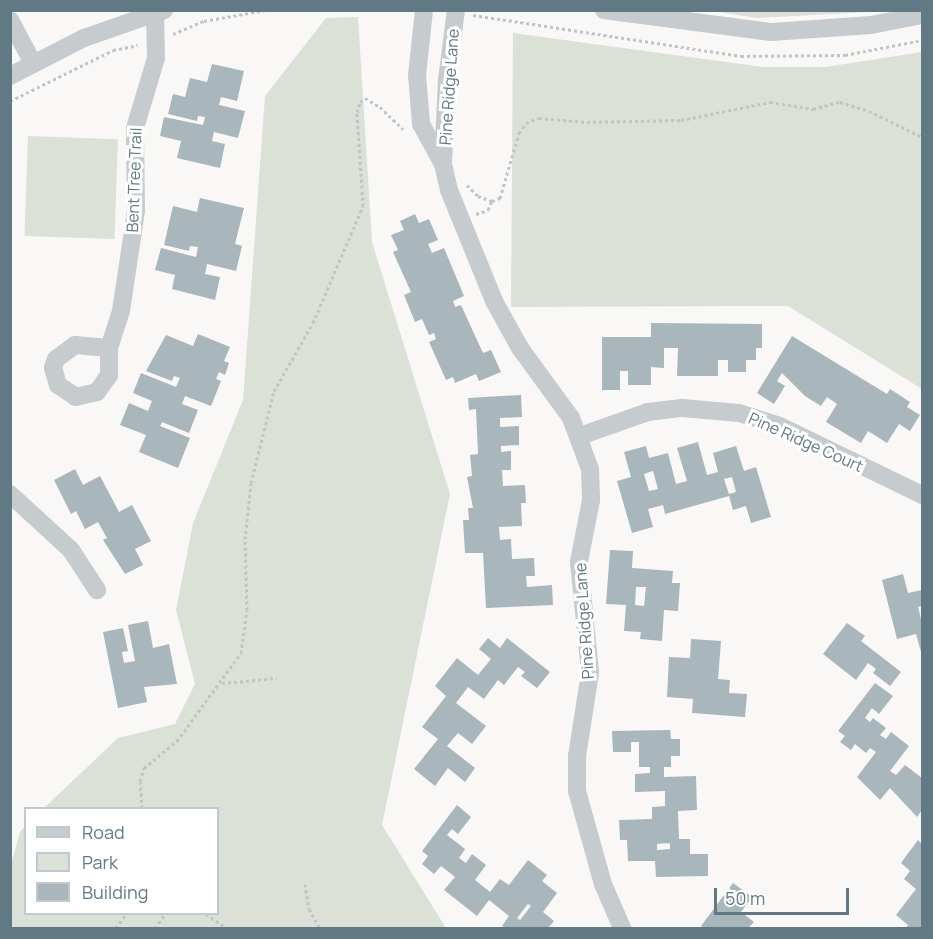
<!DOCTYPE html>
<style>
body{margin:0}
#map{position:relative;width:933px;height:939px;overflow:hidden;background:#f9f8f6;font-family:Manrope,sans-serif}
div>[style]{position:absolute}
.green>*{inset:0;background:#dbe1d6;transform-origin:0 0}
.building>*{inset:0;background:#a9b6bb}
.path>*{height:3px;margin-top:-1.5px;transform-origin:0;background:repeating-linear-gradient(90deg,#c1c4c6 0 3px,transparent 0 6px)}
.street>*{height:18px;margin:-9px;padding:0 9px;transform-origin:9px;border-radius:9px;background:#c6cbce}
span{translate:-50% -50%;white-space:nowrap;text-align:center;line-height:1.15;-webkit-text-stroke:6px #fff;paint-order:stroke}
.street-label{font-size:16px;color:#607984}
.frame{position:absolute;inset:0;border:12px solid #607984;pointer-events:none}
.legend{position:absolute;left:24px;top:807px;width:195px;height:108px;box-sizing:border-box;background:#fff;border:2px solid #bfc9ce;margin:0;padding:8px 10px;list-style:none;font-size:18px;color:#607984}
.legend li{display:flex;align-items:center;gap:12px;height:30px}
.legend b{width:30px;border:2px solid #bfc9ce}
.scale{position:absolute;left:714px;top:888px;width:135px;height:27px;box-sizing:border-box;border:3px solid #607984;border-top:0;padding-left:8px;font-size:18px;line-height:21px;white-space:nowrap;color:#607984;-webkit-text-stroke:4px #fff;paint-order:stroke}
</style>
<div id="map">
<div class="green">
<i style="clip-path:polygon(713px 11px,888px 11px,757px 18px)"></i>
<i style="clip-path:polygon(358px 17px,372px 242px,450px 494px,382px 825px,446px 928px,11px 928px,11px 864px,20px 832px,25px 826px,26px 914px,218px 914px,218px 808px,44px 808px,118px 738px,175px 724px,195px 684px,176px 610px,193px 523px,243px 400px,265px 96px,326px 18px)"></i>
<i style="clip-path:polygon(513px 33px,763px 67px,825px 67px,922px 52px,922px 389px,788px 306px,511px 307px)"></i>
<i style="left:28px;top:136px;width:90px;height:100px;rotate:2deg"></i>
</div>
<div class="building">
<i style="clip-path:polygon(212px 64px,244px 71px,237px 101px,221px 97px,219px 105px,245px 111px,238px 138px,214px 132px,212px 141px,225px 144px,220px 168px,177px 158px,181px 141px,160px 136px,164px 117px,203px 125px,205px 117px,198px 116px,197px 121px,168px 114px,173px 94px,185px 97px,190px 78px,207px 82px)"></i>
<i style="clip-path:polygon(200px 198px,244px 208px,235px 244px,242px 246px,236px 271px,207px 264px,205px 274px,220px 277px,215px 300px,172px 289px,175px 275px,155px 270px,161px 248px,196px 257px,198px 247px,190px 246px,189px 251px,164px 245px,173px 206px,197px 212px)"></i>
<i style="clip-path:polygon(415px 214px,419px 223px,429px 219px,438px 240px,428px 244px,432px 253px,444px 248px,464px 296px,453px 301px,455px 307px,461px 305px,483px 353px,491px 350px,501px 372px,479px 381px,476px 374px,455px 383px,453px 377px,446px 380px,429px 342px,436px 339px,434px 333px,429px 335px,422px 319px,415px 322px,404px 295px,411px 292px,393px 252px,398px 250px,391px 235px,404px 230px,400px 221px)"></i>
<i style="clip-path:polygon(651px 323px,762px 324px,762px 348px,756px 348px,756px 360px,746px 360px,746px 372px,728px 372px,728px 360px,718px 360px,718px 376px,677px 376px,678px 348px,664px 348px,664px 368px,651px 367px,651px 385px,628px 385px,628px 371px,620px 371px,620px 390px,602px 390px,602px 337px,651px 337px)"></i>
<i style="clip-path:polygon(198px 334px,230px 347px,224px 361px,229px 363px,225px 375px,219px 372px,216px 379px,221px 381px,211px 406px,185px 396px,182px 404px,198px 410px,189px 433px,162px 422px,160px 426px,190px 438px,178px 468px,139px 452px,146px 435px,120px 425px,129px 403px,148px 411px,152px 401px,133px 393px,141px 373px,176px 387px,180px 378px,174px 376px,172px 381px,146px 371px,166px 335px,193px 346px)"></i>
<i style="clip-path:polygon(792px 336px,887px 394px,890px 389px,910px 402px,907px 407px,920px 415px,910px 431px,899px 424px,887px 443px,868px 431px,861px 443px,826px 422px,837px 404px,827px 397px,821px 406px,805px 396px,782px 373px,777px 381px,785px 386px,774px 404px,757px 393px)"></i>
<i style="clip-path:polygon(521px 395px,522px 417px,500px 418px,500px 427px,519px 426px,519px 445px,501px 446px,501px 452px,511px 451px,511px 470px,502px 470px,503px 486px,525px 485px,526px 503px,521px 503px,522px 526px,499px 527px,500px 540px,511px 539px,512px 559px,534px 558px,535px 576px,526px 576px,527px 587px,552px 585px,553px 605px,486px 608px,483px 553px,465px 553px,463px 520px,469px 520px,468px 508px,473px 508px,467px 477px,472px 476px,470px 455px,478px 454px,476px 409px,469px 410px,468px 398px)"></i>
<i style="clip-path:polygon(evenodd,698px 442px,707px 475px,718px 472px,713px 453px,736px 446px,744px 471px,756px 467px,771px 517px,751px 523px,746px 506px,733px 510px,729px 496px,665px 514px,663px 505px,648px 509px,653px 527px,632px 533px,617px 481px,631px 477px,624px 452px,646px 446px,649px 458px,668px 453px,676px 484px,687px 481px,677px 448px,698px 442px,653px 471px,658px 489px,649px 491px,644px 474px,653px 471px,698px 442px,732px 477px,736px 492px,729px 494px,724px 479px,732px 477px)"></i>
<i style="clip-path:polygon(75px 469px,83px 485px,100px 476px,119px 512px,132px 505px,151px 541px,135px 549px,143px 565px,125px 574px,103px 540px,107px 538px,98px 522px,85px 529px,76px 511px,71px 514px,54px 480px)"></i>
<i style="clip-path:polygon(evenodd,610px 550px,633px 551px,632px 568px,673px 571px,672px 583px,680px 583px,678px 611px,664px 610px,662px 641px,640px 639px,641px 632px,624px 631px,626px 605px,606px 604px,610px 550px,636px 587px,646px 587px,644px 606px,635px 605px,636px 587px)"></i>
<i style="clip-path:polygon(903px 574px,908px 593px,922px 590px,922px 606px,918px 607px,922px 623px,921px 652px,916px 634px,897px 639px,882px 580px)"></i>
<i style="clip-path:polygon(148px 621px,153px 648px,169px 644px,177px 684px,144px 687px,147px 702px,118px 708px,103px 632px,123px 628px,128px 651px,122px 652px,124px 663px,135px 661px,128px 625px)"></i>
<i style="clip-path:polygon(847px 623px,865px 636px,861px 641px,901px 672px,890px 686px,873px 673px,876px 669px,868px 663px,856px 680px,823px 654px)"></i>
<i style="clip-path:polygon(488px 638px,500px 648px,507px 638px,550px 672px,537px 688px,521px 676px,525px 672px,518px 667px,504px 685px,498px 680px,484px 699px,468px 687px,456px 703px,486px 726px,472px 744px,458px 733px,447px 746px,475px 768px,465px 782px,448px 768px,435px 786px,414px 769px,438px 739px,422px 727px,446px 696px,435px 686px,457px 658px,478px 675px,491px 659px,479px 649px)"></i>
<i style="clip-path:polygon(691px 639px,721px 641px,718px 679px,730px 680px,729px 693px,747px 694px,745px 717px,692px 713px,693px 699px,667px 697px,669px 657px,690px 658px)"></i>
<i style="clip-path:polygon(875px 683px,893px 696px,879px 714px,872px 708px,865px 718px,870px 722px,873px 718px,886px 728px,880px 735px,886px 739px,891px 732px,909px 746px,890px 771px,896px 775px,905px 765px,922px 778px,922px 810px,917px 817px,890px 788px,880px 800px,857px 777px,876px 752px,870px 748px,866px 753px,855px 744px,851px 750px,840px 742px,845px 736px,838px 731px)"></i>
<i style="clip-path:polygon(evenodd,670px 730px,671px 739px,680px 739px,680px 756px,671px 756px,671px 767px,664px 767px,664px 777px,696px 776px,697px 810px,678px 811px,679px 839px,690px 839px,690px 854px,708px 854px,708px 876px,656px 877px,655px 861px,628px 861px,627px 840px,620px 840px,619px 820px,652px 819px,652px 807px,665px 806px,665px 791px,635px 792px,635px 774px,650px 773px,650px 767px,639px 767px,639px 742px,631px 742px,631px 752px,613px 752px,612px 731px,670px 730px,670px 843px,670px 849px,657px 850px,657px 844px,670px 843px)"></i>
<i style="clip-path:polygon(evenodd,457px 805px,471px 817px,458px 834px,452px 829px,447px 835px,465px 849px,459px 858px,466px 863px,472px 854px,486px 865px,475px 880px,490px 892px,500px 879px,509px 885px,528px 860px,547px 875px,542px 881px,557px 893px,543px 912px,554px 921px,548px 928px,505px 928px,502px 926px,509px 916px,489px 900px,477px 916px,444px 890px,455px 877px,441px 866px,434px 874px,422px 864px,428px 856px,422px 851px,457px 805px,528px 904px,531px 906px,520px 920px,517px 918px,528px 904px)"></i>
<i style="clip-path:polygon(918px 840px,922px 844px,922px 928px,906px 928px,908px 925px,896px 915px,916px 889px,904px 879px,910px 871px,901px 863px)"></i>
<i style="clip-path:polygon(733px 883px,752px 897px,741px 912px,754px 922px,748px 928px,704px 928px,701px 926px)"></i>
</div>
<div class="path">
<i style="left:473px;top:15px;width:271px;rotate:8.7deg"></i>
<i style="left:741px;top:56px;width:104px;rotate:-0.6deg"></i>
<i style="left:845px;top:55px;width:78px;rotate:-11deg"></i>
<i style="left:173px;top:34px;width:34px;rotate:-23deg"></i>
<i style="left:204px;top:21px;width:63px;rotate:-10.1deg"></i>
<i style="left:10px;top:101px;width:115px;rotate:-26.3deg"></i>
<i style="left:113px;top:50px;width:25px;rotate:-11deg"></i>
<i style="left:467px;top:185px;width:16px;rotate:45deg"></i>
<i style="left:478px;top:196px;width:15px;rotate:20deg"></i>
<i style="left:492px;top:201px;width:9px;rotate:-21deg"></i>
<i style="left:500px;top:198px;width:68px;rotate:-73.7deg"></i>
<i style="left:519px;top:133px;width:12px;rotate:-55deg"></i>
<i style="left:526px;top:123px;width:14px;rotate:-21deg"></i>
<i style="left:539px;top:118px;width:48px;rotate:4.8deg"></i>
<i style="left:587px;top:122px;width:94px;rotate:-1.2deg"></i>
<i style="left:681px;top:120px;width:91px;rotate:-11.4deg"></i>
<i style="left:770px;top:102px;width:44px;rotate:9.2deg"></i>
<i style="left:813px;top:109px;width:28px;rotate:-15deg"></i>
<i style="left:840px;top:102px;width:30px;rotate:17deg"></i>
<i style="left:869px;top:111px;width:59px;rotate:26.1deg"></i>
<i style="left:476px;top:214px;width:13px;rotate:-18deg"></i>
<i style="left:488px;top:210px;width:10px;rotate:-66deg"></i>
<i style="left:222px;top:683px;width:55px;rotate:-5.2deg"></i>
<i style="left:142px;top:808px;width:27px;rotate:-94deg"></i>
<i style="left:140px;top:781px;width:14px;rotate:-73deg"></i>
<i style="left:144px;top:768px;width:43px;rotate:-39.3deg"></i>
<i style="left:177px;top:741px;width:109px;rotate:-54deg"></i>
<i style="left:241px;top:653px;width:43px;rotate:-82.1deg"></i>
<i style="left:247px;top:610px;width:71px;rotate:-91.6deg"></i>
<i style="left:245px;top:539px;width:56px;rotate:-83.9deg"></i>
<i style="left:251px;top:483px;width:95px;rotate:-76deg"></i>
<i style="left:274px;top:391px;width:78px;rotate:-60.2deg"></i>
<i style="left:313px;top:323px;width:127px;rotate:-66.9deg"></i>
<i style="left:363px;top:206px;width:94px;rotate:-93.7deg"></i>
<i style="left:357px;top:112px;width:10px;rotate:-73deg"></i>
<i style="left:360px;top:102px;width:6px;rotate:-39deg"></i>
<i style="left:365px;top:98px;width:17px;rotate:31deg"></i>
<i style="left:380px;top:107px;width:32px;rotate:44deg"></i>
<i style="left:305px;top:884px;width:25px;rotate:81deg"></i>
<i style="left:309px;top:909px;width:22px;rotate:60deg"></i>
<i style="left:206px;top:914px;width:24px;rotate:35deg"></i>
<i style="left:116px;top:928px;width:17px;rotate:-54deg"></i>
<i style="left:155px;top:928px;width:17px;rotate:-54deg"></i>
</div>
<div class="street">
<i style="left:424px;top:10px;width:65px;rotate:96.1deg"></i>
<i style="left:417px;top:75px;width:49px;rotate:85.3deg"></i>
<i style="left:421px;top:124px;width:46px;rotate:61.2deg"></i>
<i style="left:456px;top:10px;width:70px;rotate:97.4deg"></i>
<i style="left:447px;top:79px;width:85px;rotate:92.7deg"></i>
<i style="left:443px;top:164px;width:27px;rotate:77deg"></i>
<i style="left:449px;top:190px;width:120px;rotate:67.9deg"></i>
<i style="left:494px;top:301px;width:54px;rotate:61deg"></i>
<i style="left:520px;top:348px;width:87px;rotate:53.9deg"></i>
<i style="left:571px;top:418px;width:54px;rotate:69.6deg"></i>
<i style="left:590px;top:469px;width:31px;rotate:88deg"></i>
<i style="left:591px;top:500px;width:63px;rotate:101deg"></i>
<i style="left:579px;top:562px;width:112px;rotate:84.3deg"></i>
<i style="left:590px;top:673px;width:84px;rotate:98.9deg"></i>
<i style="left:577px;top:756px;width:35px;rotate:90deg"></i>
<i style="left:577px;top:791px;width:97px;rotate:74.4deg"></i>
<i style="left:603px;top:884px;width:48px;rotate:66.6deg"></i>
<i style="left:604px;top:10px;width:169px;rotate:7.5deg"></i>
<i style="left:772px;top:32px;width:99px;rotate:-4deg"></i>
<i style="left:871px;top:25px;width:52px;rotate:-11.1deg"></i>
<i style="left:10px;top:20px;width:49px;rotate:61.9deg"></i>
<i style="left:10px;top:76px;width:83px;rotate:-27.2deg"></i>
<i style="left:84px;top:38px;width:85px;rotate:-19.3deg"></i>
<i style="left:109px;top:348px;width:27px;rotate:90deg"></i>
<i style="left:109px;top:375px;width:21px;rotate:125deg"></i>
<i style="left:97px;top:392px;width:22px;rotate:167deg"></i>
<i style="left:76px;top:397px;width:22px;rotate:-146deg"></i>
<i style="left:58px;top:385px;width:18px;rotate:-106deg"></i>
<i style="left:53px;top:368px;width:9px;rotate:-72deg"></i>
<i style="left:56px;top:359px;width:24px;rotate:-36deg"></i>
<i style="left:75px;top:345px;width:34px;rotate:5deg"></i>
<i style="left:109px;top:348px;width:39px;rotate:-72deg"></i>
<i style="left:121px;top:311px;width:101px;rotate:-81.5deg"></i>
<i style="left:136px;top:211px;width:83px;rotate:-90.7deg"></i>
<i style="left:135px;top:128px;width:73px;rotate:-73.3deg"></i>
<i style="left:156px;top:58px;width:45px;rotate:-91.3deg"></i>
<i style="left:580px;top:436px;width:72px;rotate:-19.4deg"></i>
<i style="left:648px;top:412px;width:34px;rotate:-7deg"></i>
<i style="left:682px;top:408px;width:57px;rotate:5deg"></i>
<i style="left:739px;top:413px;width:43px;rotate:17.6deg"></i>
<i style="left:780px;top:426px;width:158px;rotate:25.9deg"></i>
<i style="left:10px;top:494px;width:83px;rotate:42.6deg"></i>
<i style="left:71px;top:550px;width:48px;rotate:57deg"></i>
</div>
<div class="street-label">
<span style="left:449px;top:87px;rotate:-86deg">Pine Ridge Lane</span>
<span style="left:134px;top:180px;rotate:-88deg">Bent Tree Trail</span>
<span style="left:806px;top:442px;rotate:24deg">Pine Ridge Court</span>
<span style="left:584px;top:621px;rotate:-94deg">Pine Ridge Lane</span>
</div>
<div class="frame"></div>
<ul class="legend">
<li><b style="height:8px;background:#c6cbce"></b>Road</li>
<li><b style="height:16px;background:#dbe1d6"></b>Park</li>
<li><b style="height:16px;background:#a9b6bb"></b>Building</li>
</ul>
<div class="scale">50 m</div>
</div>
